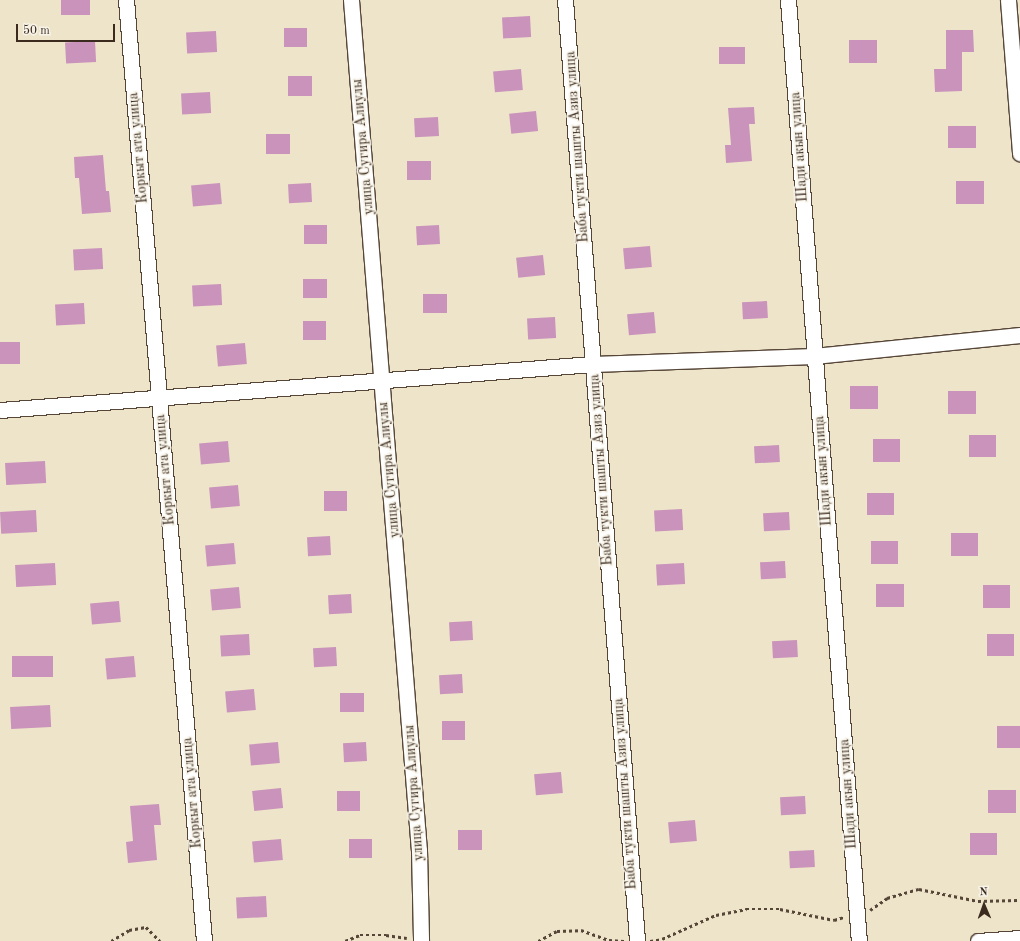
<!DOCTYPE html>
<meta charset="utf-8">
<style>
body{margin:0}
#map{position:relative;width:1020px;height:941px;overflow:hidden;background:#eee4c9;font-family:"Old Standard TT",serif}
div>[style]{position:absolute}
.building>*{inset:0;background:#c993bb;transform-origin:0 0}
.path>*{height:2.5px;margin-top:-1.25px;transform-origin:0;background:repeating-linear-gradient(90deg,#564638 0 3px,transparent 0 6px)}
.roads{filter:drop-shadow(1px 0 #564638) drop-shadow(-1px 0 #564638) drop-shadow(0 1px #564638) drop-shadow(0 -1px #564638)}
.minor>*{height:15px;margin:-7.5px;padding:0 7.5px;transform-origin:7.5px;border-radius:7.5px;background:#fff}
span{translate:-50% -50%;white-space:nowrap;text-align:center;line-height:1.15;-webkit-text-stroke:3px #f7f3e8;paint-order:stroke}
.street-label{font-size:14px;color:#3b2a1e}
.north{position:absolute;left:964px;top:885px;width:40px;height:40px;-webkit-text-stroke:3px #f7f3e8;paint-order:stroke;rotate:358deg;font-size:11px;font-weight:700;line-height:16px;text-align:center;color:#3b2a1e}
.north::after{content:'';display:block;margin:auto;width:14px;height:18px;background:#3b2a1e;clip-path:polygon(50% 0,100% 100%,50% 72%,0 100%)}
.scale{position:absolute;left:16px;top:24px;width:99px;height:18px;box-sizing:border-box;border:2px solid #3b2a1e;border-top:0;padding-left:5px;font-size:12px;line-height:14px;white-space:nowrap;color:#3b2a1e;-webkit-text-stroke:3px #f7f3e8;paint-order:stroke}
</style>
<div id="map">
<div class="building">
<i style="left:61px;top:0;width:29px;height:15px"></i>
<i style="left:530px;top:16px;width:21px;height:28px;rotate:87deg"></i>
<i style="left:284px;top:28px;width:23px;height:19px"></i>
<i style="clip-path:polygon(946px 30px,973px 30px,974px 52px,962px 52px,962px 91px,935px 92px,934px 69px,946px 69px)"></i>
<i style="left:216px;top:31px;width:21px;height:30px;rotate:87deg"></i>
<i style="left:849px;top:40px;width:28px;height:23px"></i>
<i style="left:95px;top:41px;width:21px;height:30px;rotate:87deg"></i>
<i style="left:745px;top:47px;width:17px;height:26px;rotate:90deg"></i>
<i style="left:521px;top:69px;width:21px;height:28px;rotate:85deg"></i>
<i style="left:288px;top:76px;width:24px;height:20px"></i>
<i style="left:210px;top:92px;width:21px;height:29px;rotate:87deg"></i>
<i style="clip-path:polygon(754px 107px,755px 124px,749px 124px,752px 161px,726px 163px,725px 145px,731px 145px,728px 108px)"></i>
<i style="left:536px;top:111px;width:20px;height:27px;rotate:84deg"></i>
<i style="left:438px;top:117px;width:19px;height:24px;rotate:87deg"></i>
<i style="left:948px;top:126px;width:28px;height:22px"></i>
<i style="left:290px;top:134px;width:20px;height:24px;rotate:90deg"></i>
<i style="clip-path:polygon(103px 155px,106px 191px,109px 191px,111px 212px,82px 214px,79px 178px,75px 178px,74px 157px)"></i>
<i style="left:431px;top:161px;width:19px;height:24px;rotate:90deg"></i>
<i style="left:984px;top:181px;width:23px;height:28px;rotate:90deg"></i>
<i style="left:220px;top:183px;width:21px;height:29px;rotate:85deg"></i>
<i style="left:311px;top:183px;width:19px;height:23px;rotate:87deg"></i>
<i style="left:304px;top:225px;width:23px;height:19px"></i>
<i style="left:439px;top:225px;width:19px;height:23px;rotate:87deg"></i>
<i style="left:650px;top:246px;width:21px;height:27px;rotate:85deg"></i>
<i style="left:102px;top:248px;width:21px;height:29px;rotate:87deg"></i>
<i style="left:543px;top:255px;width:20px;height:27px;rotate:84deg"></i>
<i style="left:327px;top:279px;width:19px;height:24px;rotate:90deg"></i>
<i style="left:221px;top:284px;width:21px;height:29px;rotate:87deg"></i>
<i style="left:447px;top:294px;width:19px;height:24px;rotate:90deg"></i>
<i style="left:767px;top:301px;width:17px;height:25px;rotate:87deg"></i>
<i style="left:84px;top:303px;width:21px;height:29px;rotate:87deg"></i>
<i style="left:654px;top:312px;width:21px;height:27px;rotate:85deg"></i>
<i style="left:555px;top:317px;width:21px;height:28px;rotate:87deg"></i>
<i style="left:303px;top:321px;width:23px;height:19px"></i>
<i style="left:20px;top:342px;width:22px;height:20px;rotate:90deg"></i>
<i style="left:245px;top:343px;width:21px;height:29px;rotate:85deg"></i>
<i style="left:878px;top:386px;width:23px;height:28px;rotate:90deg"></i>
<i style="left:976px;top:391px;width:23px;height:28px;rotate:90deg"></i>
<i style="left:969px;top:435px;width:27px;height:22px"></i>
<i style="left:873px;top:439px;width:27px;height:23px"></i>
<i style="left:228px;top:441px;width:21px;height:29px;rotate:85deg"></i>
<i style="left:779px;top:445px;width:17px;height:25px;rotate:87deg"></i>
<i style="left:45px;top:461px;width:22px;height:40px;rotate:87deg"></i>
<i style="left:238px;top:485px;width:21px;height:29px;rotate:85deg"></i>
<i style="left:324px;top:491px;width:23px;height:20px"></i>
<i style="left:867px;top:493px;width:27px;height:22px"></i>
<i style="left:682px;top:509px;width:21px;height:28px;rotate:87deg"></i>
<i style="left:36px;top:510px;width:22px;height:36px;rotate:87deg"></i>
<i style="left:789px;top:512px;width:18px;height:26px;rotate:87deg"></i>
<i style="left:951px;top:533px;width:27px;height:23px"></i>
<i style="left:330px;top:536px;width:19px;height:23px;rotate:87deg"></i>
<i style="left:871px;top:541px;width:27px;height:23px"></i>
<i style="left:234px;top:543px;width:21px;height:29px;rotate:85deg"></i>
<i style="left:785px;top:561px;width:17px;height:25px;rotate:87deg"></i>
<i style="left:55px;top:563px;width:22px;height:40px;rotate:87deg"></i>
<i style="left:684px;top:563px;width:21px;height:28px;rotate:87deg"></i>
<i style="left:876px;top:584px;width:28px;height:23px"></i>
<i style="left:1010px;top:585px;width:23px;height:27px;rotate:90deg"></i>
<i style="left:239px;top:587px;width:21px;height:29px;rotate:85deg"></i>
<i style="left:351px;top:594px;width:19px;height:23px;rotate:87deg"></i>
<i style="left:119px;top:601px;width:21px;height:29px;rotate:85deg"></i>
<i style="left:472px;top:621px;width:19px;height:23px;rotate:87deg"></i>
<i style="left:249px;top:634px;width:21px;height:29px;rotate:87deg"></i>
<i style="left:987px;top:634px;width:27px;height:22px"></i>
<i style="left:797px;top:640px;width:17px;height:25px;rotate:87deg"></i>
<i style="left:336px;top:647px;width:19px;height:23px;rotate:87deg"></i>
<i style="left:53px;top:656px;width:21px;height:41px;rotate:90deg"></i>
<i style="left:134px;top:656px;width:21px;height:29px;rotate:85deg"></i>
<i style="left:462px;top:674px;width:19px;height:23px;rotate:87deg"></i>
<i style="left:254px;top:689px;width:21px;height:29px;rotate:85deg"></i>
<i style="left:364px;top:693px;width:19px;height:24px;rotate:90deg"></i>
<i style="left:50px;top:705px;width:22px;height:40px;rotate:87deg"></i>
<i style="left:442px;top:721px;width:23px;height:19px"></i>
<i style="left:997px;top:726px;width:23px;height:22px"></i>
<i style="left:278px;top:742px;width:21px;height:29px;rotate:85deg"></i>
<i style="left:366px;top:742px;width:19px;height:23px;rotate:87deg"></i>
<i style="left:561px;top:772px;width:21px;height:27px;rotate:85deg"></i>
<i style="left:281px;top:788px;width:20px;height:29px;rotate:84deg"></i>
<i style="left:1016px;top:790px;width:23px;height:28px;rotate:90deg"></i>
<i style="left:337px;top:791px;width:23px;height:20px"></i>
<i style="left:805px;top:796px;width:18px;height:25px;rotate:87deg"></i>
<i style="clip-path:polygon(159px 804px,161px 825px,154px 825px,157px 860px,128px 863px,126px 842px,133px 841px,130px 806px)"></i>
<i style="left:695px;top:820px;width:21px;height:27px;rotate:85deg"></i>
<i style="left:458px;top:830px;width:24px;height:20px"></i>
<i style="left:970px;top:833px;width:27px;height:22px"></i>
<i style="left:281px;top:839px;width:21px;height:29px;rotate:85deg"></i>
<i style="left:349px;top:839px;width:23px;height:19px"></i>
<i style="left:814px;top:850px;width:17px;height:25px;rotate:87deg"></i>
<i style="left:266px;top:896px;width:21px;height:30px;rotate:87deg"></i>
</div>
<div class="path">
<i style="left:870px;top:910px;width:21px;rotate:-35deg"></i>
<i style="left:887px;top:898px;width:33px;rotate:-16deg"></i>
<i style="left:919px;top:889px;width:60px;rotate:11.5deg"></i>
<i style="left:978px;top:901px;width:42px;rotate:-1.4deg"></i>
<i style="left:111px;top:941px;width:21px;rotate:-31deg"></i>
<i style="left:129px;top:930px;width:17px;rotate:-10deg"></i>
<i style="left:146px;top:927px;width:20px;rotate:45deg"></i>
<i style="left:345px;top:941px;width:16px;rotate:-22deg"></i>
<i style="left:360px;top:935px;width:26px"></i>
<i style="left:386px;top:935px;width:21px;rotate:8deg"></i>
<i style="left:538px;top:941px;width:21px;rotate:-28deg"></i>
<i style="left:557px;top:931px;width:24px;rotate:-2deg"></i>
<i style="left:581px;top:930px;width:30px;rotate:20deg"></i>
<i style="left:609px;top:940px;width:15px;rotate:4deg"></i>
<i style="left:650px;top:941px;width:12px;rotate:-9deg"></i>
<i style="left:662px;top:939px;width:59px;rotate:-24deg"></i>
<i style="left:716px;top:915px;width:31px;rotate:-11deg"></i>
<i style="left:746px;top:909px;width:34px"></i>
<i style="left:780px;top:909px;width:55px;rotate:11.5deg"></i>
<i style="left:834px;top:920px;width:10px;rotate:-17deg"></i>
</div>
<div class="roads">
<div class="minor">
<i style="left:126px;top:0;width:944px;rotate:85.26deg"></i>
<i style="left:351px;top:0;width:853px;rotate:85.43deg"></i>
<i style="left:419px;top:850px;width:91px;rotate:88.7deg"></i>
<i style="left:565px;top:0;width:944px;rotate:85.62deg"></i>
<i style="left:788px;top:0;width:944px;rotate:85.69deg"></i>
<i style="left:1008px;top:0;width:154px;rotate:85.5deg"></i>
<i style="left:0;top:410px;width:595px;rotate:-4.44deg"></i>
<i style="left:593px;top:364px;width:221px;rotate:-2.1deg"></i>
<i style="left:814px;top:356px;width:207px;rotate:-5.8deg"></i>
<i style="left:978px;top:941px;width:42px;rotate:-4.1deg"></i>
</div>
</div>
<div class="street-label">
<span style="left:363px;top:147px;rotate:-95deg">улица Сугира Алиулы</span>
<span style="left:577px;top:147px;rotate:-94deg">Баба тукти шашты Азиз улица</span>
<span style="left:799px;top:147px;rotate:-94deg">Шади акын улица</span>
<span style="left:138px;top:148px;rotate:-95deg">Коркыт ата улица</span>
<span style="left:165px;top:470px;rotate:-95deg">Коркыт ата улица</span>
<span style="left:389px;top:470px;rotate:-95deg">улица Сугира Алиулы</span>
<span style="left:601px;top:470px;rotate:-94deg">Баба тукти шашты Азиз улица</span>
<span style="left:823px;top:471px;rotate:-94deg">Шади акын улица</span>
<span style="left:192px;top:793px;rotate:-95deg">Коркыт ата улица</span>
<span style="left:414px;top:793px;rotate:-94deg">улица Сугира Алиулы</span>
<span style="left:625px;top:794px;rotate:-94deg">Баба тукти шашты Азиз улица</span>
<span style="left:848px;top:794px;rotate:-94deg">Шади акын улица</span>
</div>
<div class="north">N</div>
<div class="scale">50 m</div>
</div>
